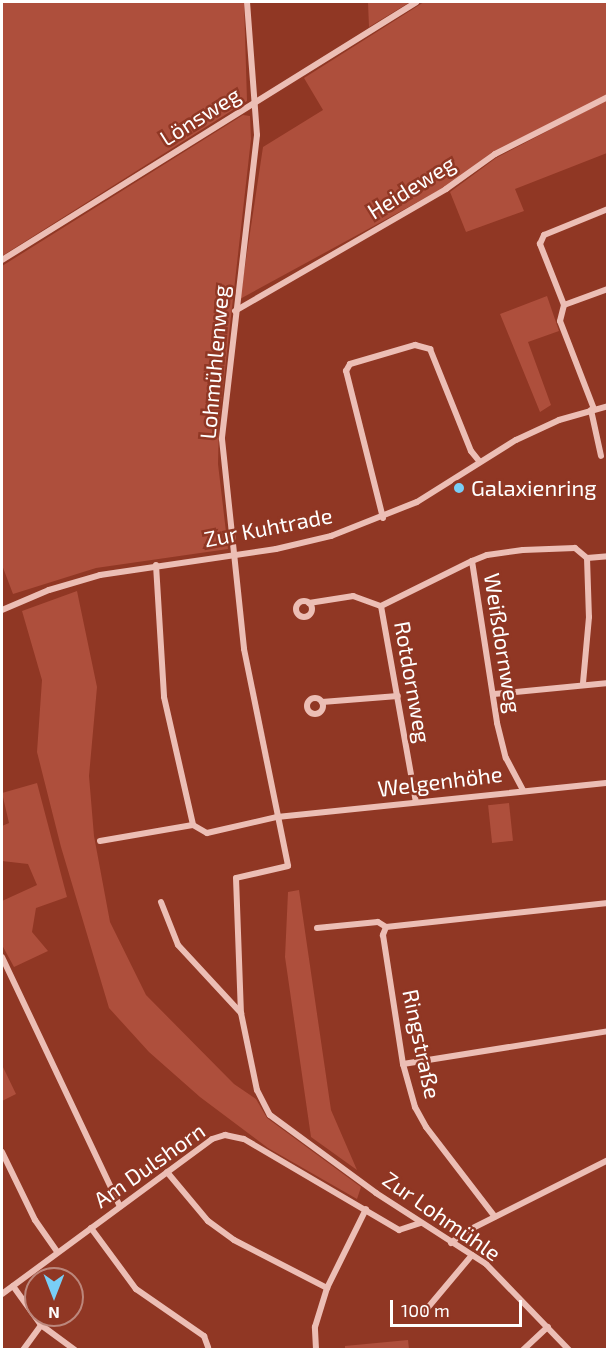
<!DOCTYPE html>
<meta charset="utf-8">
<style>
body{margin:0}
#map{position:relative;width:609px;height:1351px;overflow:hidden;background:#903724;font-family:"Exo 2",sans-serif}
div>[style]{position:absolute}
.green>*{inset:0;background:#ae4f3c;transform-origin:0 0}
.street>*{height:6px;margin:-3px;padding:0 3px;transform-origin:3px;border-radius:3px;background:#ecbeb5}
.street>.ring{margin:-3px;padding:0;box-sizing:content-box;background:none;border:6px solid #ecbeb5;border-radius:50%}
.dots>*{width:16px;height:16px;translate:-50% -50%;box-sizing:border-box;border:3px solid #903724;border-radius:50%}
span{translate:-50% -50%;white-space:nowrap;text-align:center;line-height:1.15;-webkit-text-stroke:5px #903724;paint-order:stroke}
.street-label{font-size:22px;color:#fff}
.poi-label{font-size:22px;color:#fff}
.left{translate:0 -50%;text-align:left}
.frame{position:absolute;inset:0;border:3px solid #fff;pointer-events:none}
.north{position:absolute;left:24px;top:1267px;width:60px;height:60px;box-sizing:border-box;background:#903724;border:2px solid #bc877c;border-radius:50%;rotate:180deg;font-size:16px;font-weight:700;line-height:24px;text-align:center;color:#fff}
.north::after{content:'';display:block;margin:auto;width:21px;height:27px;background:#79cef6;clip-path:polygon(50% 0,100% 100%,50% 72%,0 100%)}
.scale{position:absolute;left:390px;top:1300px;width:132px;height:27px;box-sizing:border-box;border:3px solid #fff;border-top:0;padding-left:8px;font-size:18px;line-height:21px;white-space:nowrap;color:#fff;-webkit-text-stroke:4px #903724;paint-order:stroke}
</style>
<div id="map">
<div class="green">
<i style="clip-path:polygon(2px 2px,244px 2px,247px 101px,2px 256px)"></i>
<i style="clip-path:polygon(368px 2px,410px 2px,369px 27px)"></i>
<i style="clip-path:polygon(424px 2px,607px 2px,607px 95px,494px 151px,447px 186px,240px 299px,263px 147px,323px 110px,304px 78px)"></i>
<i style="clip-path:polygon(607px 100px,607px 153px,515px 189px,524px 211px,466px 232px,450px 192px,496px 158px)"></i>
<i style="clip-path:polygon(243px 115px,250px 116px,251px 139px,219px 423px,218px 464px,228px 549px,96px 568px,13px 594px,2px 565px,2px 266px)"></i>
<i style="clip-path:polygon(547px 296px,559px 331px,528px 342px,551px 405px,540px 412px,500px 314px)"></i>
<i style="clip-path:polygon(77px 591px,97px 687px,89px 776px,94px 836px,110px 922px,146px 995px,234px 1084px,256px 1099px,267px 1118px,361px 1187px,357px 1199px,268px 1148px,200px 1097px,149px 1052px,109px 1008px,61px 847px,37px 752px,42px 680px,22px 611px)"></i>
<i style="clip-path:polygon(37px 783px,67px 897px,36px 908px,32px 932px,48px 951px,14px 967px,2px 945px,2px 901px,37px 885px,28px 864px,2px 861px,2px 826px,9px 823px,2px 793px)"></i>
<i style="left:509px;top:803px;width:38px;height:21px;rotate:84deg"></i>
<i style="clip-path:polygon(299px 890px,331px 1110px,357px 1170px,311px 1137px,285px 957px,288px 892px)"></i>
<i style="clip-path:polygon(2px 1065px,16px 1094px,2px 1101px)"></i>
<i style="clip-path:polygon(408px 1340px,409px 1349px,345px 1349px,345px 1346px)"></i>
</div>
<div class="street">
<i style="left:247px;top:2px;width:133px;rotate:85.7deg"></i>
<i style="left:257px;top:135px;width:306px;rotate:96.6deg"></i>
<i style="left:222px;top:439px;width:211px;rotate:84deg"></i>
<i style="left:244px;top:649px;width:221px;rotate:78.5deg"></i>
<i style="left:288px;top:866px;width:53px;rotate:167deg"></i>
<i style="left:236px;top:878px;width:135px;rotate:87.9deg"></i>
<i style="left:241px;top:1013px;width:79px;rotate:78.3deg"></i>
<i style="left:257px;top:1090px;width:28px;rotate:63deg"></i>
<i style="left:270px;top:1115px;width:132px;rotate:36.3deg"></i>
<i style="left:376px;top:1193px;width:131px;rotate:32.8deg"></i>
<i style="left:486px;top:1264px;width:120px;rotate:46deg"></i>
<i style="left:2px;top:260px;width:488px;rotate:-31.9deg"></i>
<i style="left:564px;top:305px;width:47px;rotate:-20deg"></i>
<i style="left:235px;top:311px;width:244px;rotate:-30deg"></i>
<i style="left:446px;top:189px;width:60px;rotate:-35.5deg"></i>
<i style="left:495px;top:154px;width:127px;rotate:-26.8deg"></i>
<i style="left:594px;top:409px;width:94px;rotate:-111.1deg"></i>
<i style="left:560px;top:321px;width:16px;rotate:-76deg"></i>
<i style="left:564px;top:305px;width:66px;rotate:-111.5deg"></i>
<i style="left:540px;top:244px;width:10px;rotate:-66deg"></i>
<i style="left:544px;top:235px;width:69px;rotate:-22.1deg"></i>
<i style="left:591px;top:410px;width:47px;rotate:77.7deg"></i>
<i style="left:383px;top:518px;width:152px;rotate:-104.1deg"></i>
<i style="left:346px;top:371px;width:8px;rotate:-60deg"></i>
<i style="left:350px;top:364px;width:68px;rotate:-16.3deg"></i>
<i style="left:415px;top:345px;width:16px;rotate:15deg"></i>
<i style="left:430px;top:349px;width:110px;rotate:68.1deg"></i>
<i style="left:471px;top:451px;width:14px;rotate:51deg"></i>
<i style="left:587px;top:558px;width:21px;rotate:-5deg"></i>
<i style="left:472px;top:561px;width:16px;rotate:-22deg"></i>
<i style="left:487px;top:555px;width:36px;rotate:-8deg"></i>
<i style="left:523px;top:550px;width:52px;rotate:-2.2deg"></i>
<i style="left:575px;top:548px;width:16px;rotate:40deg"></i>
<i style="left:587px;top:558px;width:59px;rotate:88.1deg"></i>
<i style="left:589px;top:617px;width:66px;rotate:95.2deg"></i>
<i style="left:156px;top:565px;width:132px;rotate:86.5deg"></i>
<i style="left:164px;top:697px;width:131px;rotate:77.2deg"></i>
<i class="ring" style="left:296px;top:601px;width:10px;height:10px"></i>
<i style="left:309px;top:603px;width:45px;rotate:-9deg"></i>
<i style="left:353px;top:596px;width:30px;rotate:20deg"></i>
<i style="left:381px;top:606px;width:199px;rotate:79.9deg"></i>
<i style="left:381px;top:606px;width:102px;rotate:-26.3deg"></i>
<i style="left:472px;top:561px;width:164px;rotate:81.2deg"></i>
<i style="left:497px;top:723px;width:36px;rotate:76deg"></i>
<i style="left:506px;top:758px;width:36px;rotate:62deg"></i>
<i style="left:2px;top:610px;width:51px;rotate:-23.1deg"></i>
<i style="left:49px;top:590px;width:53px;rotate:-16.4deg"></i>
<i style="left:100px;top:575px;width:178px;rotate:-8.4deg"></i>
<i style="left:276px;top:549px;width:57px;rotate:-13.3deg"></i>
<i style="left:331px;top:536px;width:92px;rotate:-21.6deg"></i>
<i style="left:417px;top:502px;width:117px;rotate:-32.1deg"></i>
<i style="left:516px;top:440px;width:47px;rotate:-24.9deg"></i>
<i style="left:559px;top:420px;width:51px;rotate:-15.9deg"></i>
<i style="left:494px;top:694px;width:115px;rotate:-5.5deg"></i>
<i class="ring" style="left:307px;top:698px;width:10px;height:10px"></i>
<i style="left:322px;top:702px;width:76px;rotate:-4.5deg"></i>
<i style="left:100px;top:841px;width:94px;rotate:-9.8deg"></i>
<i style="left:193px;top:825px;width:16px;rotate:30deg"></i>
<i style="left:207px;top:833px;width:72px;rotate:-12.9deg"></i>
<i style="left:277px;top:817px;width:333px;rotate:-5.9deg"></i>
<i style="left:161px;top:902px;width:46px;rotate:68.4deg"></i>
<i style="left:178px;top:945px;width:93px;rotate:47.2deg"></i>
<i style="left:386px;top:927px;width:9px;rotate:111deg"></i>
<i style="left:383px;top:935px;width:131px;rotate:81.2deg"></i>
<i style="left:403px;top:1064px;width:45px;rotate:74.4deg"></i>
<i style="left:415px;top:1107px;width:23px;rotate:61deg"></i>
<i style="left:426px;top:1127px;width:113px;rotate:52.5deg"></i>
<i style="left:386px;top:927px;width:223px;rotate:-6.2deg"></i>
<i style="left:317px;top:928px;width:61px;rotate:-5.6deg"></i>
<i style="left:378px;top:922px;width:9px;rotate:32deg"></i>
<i style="left:2px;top:957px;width:276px;rotate:64.7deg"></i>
<i style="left:403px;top:1064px;width:208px;rotate:-9.1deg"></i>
<i style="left:2px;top:1152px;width:76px;rotate:64.1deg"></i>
<i style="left:35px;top:1220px;width:39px;rotate:55deg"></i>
<i style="left:167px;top:1172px;width:64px;rotate:50.1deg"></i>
<i style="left:208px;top:1221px;width:32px;rotate:36deg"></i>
<i style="left:234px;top:1240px;width:105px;rotate:27.3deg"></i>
<i style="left:91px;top:1228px;width:76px;rotate:53.6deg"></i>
<i style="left:136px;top:1289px;width:83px;rotate:34.7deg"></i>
<i style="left:204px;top:1336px;width:12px;rotate:70deg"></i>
<i style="left:451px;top:1243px;width:16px;rotate:-40deg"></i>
<i style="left:463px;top:1233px;width:162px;rotate:-26.7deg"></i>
<i style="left:13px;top:1286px;width:48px;rotate:54.3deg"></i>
<i style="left:41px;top:1325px;width:42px;rotate:36.3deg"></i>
<i style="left:2px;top:1294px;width:261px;rotate:-36.4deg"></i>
<i style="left:212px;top:1139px;width:14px;rotate:-17deg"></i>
<i style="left:225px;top:1135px;width:19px;rotate:12deg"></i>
<i style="left:244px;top:1139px;width:180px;rotate:30.4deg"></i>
<i style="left:399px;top:1230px;width:22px;rotate:-18deg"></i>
<i style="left:425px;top:1311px;width:73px;rotate:-50deg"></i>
<i style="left:316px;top:1349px;width:22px;rotate:-93deg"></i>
<i style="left:315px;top:1327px;width:41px;rotate:-72.9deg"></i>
<i style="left:327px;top:1288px;width:88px;rotate:-63.7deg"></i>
<i style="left:23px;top:1350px;width:31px;rotate:-54deg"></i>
<i style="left:523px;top:1350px;width:34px;rotate:-43deg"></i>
</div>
<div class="dots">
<i style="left:459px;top:488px;background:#79cef6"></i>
</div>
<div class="street-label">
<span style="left:200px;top:116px;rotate:-32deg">Lönsweg</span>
<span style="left:411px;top:187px;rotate:-32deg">Heideweg</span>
<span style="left:214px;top:362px;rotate:-85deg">Lohmühlenweg</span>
<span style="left:268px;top:527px;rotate:-11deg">Zur Kuhtrade</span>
<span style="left:503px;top:643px;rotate:81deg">Weißdornweg</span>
<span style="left:413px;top:682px;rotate:80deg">Rotdornweg</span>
<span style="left:440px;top:781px;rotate:-7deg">Welgenhöhe</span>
<span style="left:422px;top:1044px;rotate:78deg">Ringstraße</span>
<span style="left:149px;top:1165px;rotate:-35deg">Am Dulshorn</span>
<span style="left:442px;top:1216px;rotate:35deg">Zur Lohmühle</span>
</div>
<div class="poi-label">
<span class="left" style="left:471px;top:488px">Galaxienring</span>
</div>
<div class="frame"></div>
<div class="north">N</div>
<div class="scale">100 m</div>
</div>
